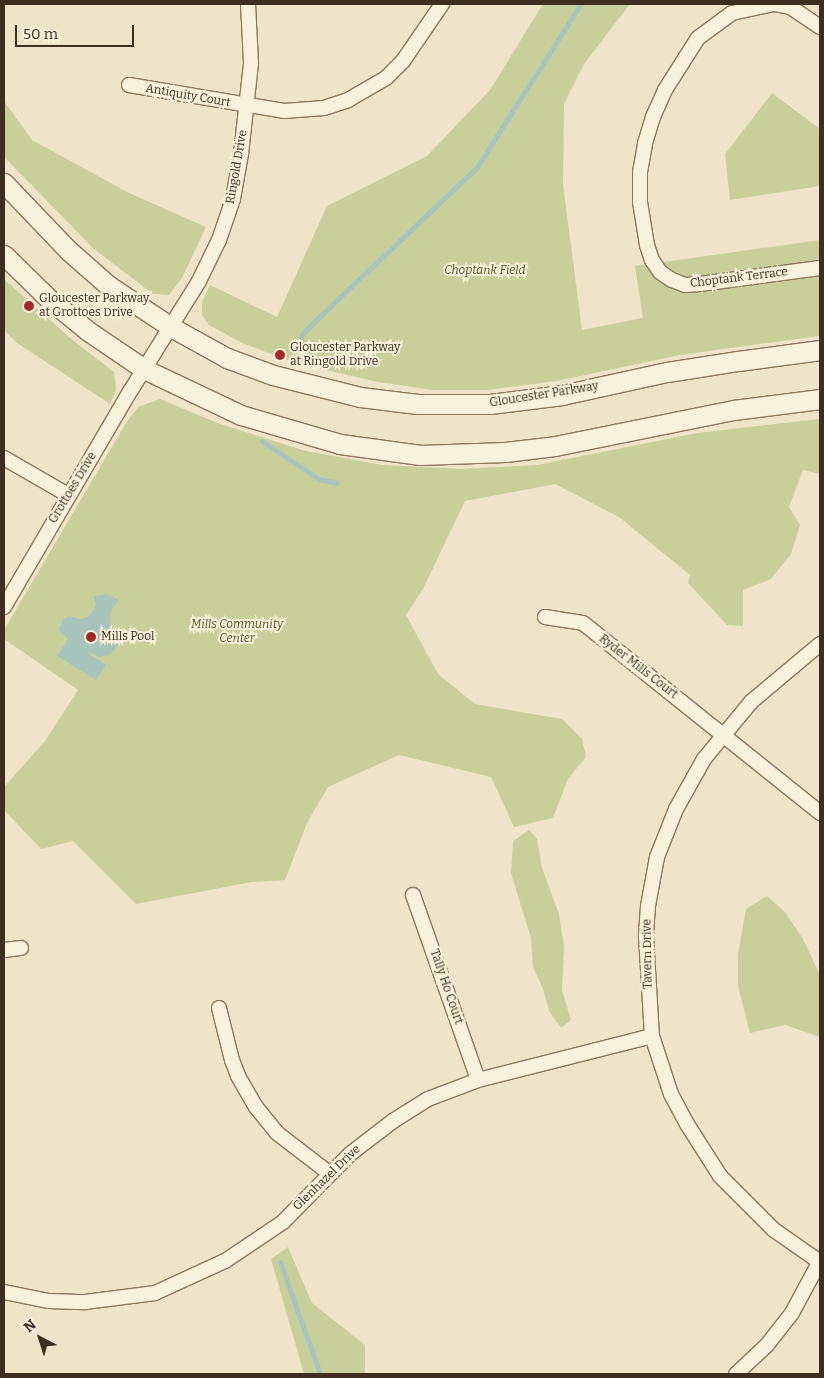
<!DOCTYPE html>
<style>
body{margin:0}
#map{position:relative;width:824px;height:1378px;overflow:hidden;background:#f0e4c8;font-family:Bitter,serif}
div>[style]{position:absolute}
.green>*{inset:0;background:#c9cf9b}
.water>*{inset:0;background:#a9c4bc}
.stream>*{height:5px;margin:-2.5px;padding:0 2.5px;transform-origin:2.5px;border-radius:2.5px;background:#a9c4bc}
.roads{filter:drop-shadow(1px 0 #8d765c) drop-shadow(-1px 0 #8d765c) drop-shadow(0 1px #8d765c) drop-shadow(0 -1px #8d765c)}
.minor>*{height:14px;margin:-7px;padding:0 7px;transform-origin:7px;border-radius:7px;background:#faf1dc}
.secondary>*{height:19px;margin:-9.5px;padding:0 9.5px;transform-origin:9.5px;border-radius:9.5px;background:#faf1dc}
.dots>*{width:14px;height:14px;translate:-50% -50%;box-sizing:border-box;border:2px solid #f7eed8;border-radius:50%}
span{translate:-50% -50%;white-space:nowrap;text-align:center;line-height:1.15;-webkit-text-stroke:4px #f7eed8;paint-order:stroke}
.street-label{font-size:12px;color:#3d2e20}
.park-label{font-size:12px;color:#4d5a26;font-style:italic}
.poi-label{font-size:12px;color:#3d2e20}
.left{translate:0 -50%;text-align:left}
.frame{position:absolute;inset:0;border:5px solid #3d2e20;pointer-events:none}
.north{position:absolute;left:15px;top:1313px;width:50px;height:50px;-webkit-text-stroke:4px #f7eed8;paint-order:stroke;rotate:320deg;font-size:14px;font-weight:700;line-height:20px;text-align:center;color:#3d2e20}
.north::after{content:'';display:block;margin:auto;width:18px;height:22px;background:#3d2e20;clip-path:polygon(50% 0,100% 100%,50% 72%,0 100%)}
.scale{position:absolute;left:15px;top:25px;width:119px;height:22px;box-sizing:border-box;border:2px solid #3d2e20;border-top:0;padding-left:6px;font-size:15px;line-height:18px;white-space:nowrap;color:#3d2e20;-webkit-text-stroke:4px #f7eed8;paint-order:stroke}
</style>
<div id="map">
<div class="green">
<i style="clip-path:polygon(543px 4px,630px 4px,584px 64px,564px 104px,563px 184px,582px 330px,643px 318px,635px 266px,820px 240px,820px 336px,680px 355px,557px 381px,487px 390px,433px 390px,378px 382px,295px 363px,242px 343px,209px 325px,202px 315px,202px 302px,210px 285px,277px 317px,327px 206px,427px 156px,490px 90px)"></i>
<i style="clip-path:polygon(772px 93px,820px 129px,820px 186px,730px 200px,725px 154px)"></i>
<i style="clip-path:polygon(4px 101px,32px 140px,129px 193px,206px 227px,182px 278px,169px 295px,153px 294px,94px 249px,4px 157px)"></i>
<i style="clip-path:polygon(4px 279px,69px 337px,114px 372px,116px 390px,110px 404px,17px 343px,4px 330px)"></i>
<i style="clip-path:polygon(160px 399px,220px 424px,306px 451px,383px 465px,461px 469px,537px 465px,697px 433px,820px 419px,820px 474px,803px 470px,789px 507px,800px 525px,791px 554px,771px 579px,743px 590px,743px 626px,727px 625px,688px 583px,690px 575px,619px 517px,555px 484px,465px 501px,423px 589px,406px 615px,438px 674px,475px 704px,562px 719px,582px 739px,586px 757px,568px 779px,553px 818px,514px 827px,491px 777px,399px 755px,328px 787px,307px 823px,285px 880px,252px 882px,136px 904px,73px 841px,41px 849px,4px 810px,4px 787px,45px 741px,78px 690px,4px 639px,4px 630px,126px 423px,138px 407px)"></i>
<i style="clip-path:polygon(529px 830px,537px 839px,542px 868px,559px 914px,564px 947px,562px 990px,571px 1020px,561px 1028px,549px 1011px,543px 989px,533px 967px,531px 938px,511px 873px,513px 841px)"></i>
<i style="clip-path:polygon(767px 896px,785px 912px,803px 939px,820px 975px,820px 1037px,785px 1025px,750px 1033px,738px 986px,738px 953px,746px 909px)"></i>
<i style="clip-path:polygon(288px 1247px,312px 1303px,365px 1345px,365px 1374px,304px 1374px,271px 1259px)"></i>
</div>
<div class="water">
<i style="clip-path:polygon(106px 594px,119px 600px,111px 611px,110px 618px,111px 626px,119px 638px,118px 645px,110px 655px,99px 657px,89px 652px,88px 653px,106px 665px,96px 680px,57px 656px,68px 639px,59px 630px,63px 620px,69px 616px,80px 619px,90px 616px,96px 605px,94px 596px)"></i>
</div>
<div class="stream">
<i style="left:297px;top:345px;width:13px;rotate:-63deg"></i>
<i style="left:303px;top:333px;width:20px;rotate:-45deg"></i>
<i style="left:317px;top:319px;width:221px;rotate:-43.5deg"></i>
<i style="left:477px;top:167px;width:193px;rotate:-57.5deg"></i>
<i style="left:262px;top:441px;width:69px;rotate:33.7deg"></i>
<i style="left:319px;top:479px;width:18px;rotate:13deg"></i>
<i style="left:280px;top:1262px;width:119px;rotate:70.3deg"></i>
</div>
<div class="roads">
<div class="minor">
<i style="left:820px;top:27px;width:36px;rotate:-146deg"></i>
<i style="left:790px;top:7px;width:16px;rotate:-169deg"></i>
<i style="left:774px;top:4px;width:43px;rotate:167.9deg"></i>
<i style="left:732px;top:13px;width:42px;rotate:143.7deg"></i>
<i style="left:698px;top:38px;width:62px;rotate:122.4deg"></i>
<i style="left:665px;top:90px;width:30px;rotate:114deg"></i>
<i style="left:653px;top:117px;width:28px;rotate:107deg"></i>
<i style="left:645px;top:144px;width:29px;rotate:100deg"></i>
<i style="left:640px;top:173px;width:29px;rotate:90deg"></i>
<i style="left:640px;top:202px;width:44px;rotate:80.8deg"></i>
<i style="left:647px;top:245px;width:16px;rotate:72deg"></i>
<i style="left:652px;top:260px;width:14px;rotate:56deg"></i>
<i style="left:660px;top:272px;width:14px;rotate:34deg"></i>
<i style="left:672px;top:280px;width:14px;rotate:21deg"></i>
<i style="left:685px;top:285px;width:15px;rotate:-4deg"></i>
<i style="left:700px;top:284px;width:121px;rotate:-7.6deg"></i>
<i style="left:129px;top:85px;width:157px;rotate:9.5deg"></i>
<i style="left:284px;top:111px;width:40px;rotate:-4.3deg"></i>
<i style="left:324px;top:108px;width:25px;rotate:-18deg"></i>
<i style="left:348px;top:100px;width:44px;rotate:-30.1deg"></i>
<i style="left:386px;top:78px;width:24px;rotate:-45deg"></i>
<i style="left:403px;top:61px;width:69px;rotate:-55.6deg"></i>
<i style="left:4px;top:458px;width:74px;rotate:30deg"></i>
<i style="left:4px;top:607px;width:251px;rotate:-59.7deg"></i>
<i style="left:131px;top:390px;width:128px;rotate:-58deg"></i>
<i style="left:199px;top:281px;width:46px;rotate:-64deg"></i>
<i style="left:219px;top:240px;width:43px;rotate:-71.1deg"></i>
<i style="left:233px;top:199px;width:46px;rotate:-79.9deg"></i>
<i style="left:241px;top:154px;width:92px;rotate:-83.7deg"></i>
<i style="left:251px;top:63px;width:59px;rotate:-92.9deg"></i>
<i style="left:545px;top:617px;width:38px;rotate:9deg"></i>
<i style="left:583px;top:623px;width:304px;rotate:38.7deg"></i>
<i style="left:820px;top:644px;width:90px;rotate:140deg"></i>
<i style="left:751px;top:702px;width:74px;rotate:129.5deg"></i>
<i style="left:704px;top:759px;width:57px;rotate:119.2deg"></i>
<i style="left:676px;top:809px;width:52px;rotate:111.6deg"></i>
<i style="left:657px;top:857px;width:50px;rotate:100.4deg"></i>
<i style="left:648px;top:906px;width:30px;rotate:94deg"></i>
<i style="left:646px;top:936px;width:100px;rotate:86.6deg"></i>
<i style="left:652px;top:1036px;width:61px;rotate:71.9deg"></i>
<i style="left:671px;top:1094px;width:34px;rotate:62deg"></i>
<i style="left:687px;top:1124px;width:62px;rotate:57.6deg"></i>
<i style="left:720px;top:1176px;width:76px;rotate:45deg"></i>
<i style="left:774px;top:1230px;width:56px;rotate:34.8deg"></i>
<i style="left:413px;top:895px;width:196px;rotate:70.6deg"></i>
<i style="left:4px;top:950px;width:17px;rotate:-7deg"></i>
<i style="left:219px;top:1008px;width:54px;rotate:76deg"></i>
<i style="left:232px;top:1060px;width:17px;rotate:69deg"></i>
<i style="left:238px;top:1076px;width:36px;rotate:60deg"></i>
<i style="left:256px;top:1107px;width:33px;rotate:51deg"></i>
<i style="left:277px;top:1133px;width:66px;rotate:37.6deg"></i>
<i style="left:4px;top:1292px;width:46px;rotate:11.3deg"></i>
<i style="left:49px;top:1301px;width:36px;rotate:2deg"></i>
<i style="left:85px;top:1302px;width:71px;rotate:-7.3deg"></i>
<i style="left:155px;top:1293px;width:77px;rotate:-24.6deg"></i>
<i style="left:225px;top:1261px;width:70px;rotate:-33.9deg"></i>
<i style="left:283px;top:1222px;width:95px;rotate:-45.4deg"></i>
<i style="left:350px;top:1154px;width:54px;rotate:-37.5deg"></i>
<i style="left:393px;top:1121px;width:41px;rotate:-32.2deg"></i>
<i style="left:428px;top:1099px;width:53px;rotate:-20.8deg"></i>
<i style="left:478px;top:1080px;width:179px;rotate:-14.2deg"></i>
<i style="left:736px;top:1374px;width:42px;rotate:-43.1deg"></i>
<i style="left:767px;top:1345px;width:41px;rotate:-52deg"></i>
<i style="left:792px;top:1313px;width:59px;rotate:-61.7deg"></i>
</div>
<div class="secondary">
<i style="left:4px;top:183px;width:93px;rotate:46.3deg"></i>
<i style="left:68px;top:250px;width:55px;rotate:41.3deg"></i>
<i style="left:109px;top:286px;width:74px;rotate:33.5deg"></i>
<i style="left:171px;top:327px;width:64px;rotate:29deg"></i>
<i style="left:227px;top:358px;width:49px;rotate:20.3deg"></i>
<i style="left:273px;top:375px;width:90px;rotate:14.2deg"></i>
<i style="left:360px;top:397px;width:58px;rotate:6.9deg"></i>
<i style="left:418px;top:404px;width:72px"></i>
<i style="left:490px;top:404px;width:73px;rotate:-7.1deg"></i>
<i style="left:562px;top:395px;width:107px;rotate:-12.4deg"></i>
<i style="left:667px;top:372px;width:72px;rotate:-8.8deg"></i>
<i style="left:738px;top:361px;width:83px;rotate:-7.6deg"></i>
<i style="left:4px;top:255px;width:63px;rotate:44.4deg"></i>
<i style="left:49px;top:299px;width:50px;rotate:39.4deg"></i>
<i style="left:88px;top:331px;width:68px;rotate:34.2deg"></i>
<i style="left:144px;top:369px;width:107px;rotate:25.4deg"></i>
<i style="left:241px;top:415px;width:103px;rotate:16.3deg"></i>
<i style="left:340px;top:444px;width:81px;rotate:7.8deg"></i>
<i style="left:420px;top:455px;width:85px;rotate:-2deg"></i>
<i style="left:505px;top:452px;width:50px;rotate:-6.8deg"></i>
<i style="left:555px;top:446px;width:182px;rotate:-11.4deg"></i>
<i style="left:733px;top:410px;width:88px;rotate:-7.2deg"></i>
</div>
</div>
<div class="dots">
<i style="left:29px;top:306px;background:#9e2a2b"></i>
<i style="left:280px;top:355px;background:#9e2a2b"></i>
<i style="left:91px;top:637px;background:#9e2a2b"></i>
</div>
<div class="street-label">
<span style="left:188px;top:96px;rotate:10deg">Antiquity Court</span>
<span style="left:237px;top:167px;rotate:-80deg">Ringold Drive</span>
<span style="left:739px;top:278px;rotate:-7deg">Choptank Terrace</span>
<span style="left:544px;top:395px;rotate:-9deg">Gloucester Parkway</span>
<span style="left:73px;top:488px;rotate:-59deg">Grottoes Drive</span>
<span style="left:638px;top:667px;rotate:38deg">Ryder Mills Court</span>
<span style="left:648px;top:954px;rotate:-91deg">Tavern Drive</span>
<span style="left:446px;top:987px;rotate:71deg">Tally Ho Court</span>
<span style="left:327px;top:1178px;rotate:-44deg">Glenhazel Drive</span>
</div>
<div class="park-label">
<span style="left:485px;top:271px">Choptank Field</span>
<span style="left:237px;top:632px">Mills Community<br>Center</span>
</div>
<div class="poi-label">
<span class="left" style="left:39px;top:306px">Gloucester Parkway<br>at Grottoes Drive</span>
<span class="left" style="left:290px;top:355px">Gloucester Parkway<br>at Ringold Drive</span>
<span class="left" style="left:101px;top:637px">Mills Pool</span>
</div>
<div class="frame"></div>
<div class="north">N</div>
<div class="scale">50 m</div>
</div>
